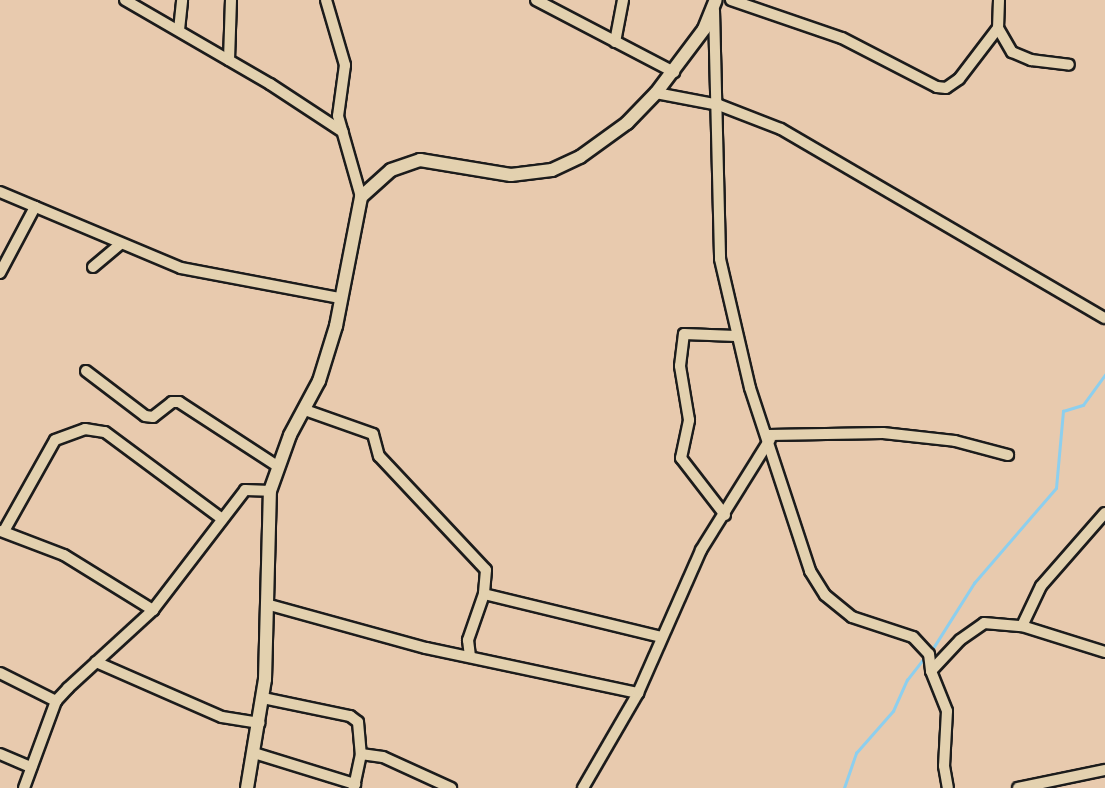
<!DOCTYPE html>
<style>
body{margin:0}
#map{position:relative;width:1105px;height:788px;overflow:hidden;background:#e8caae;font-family:"Gochi Hand",sans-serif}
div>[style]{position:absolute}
.stream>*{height:2.5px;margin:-1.25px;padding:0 1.25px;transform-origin:1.25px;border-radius:1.25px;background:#8dcfee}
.roads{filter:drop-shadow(2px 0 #1c1c1c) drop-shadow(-2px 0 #1c1c1c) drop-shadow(0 2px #1c1c1c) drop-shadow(0 -2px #1c1c1c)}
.street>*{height:10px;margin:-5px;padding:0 5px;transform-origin:5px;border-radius:5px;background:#e3d1af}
.secondary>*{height:12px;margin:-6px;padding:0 6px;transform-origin:6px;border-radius:6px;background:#e3d1af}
span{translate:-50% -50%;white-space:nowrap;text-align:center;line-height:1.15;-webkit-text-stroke:5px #e3d1af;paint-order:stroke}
</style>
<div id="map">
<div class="stream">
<i style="left:930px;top:653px;width:83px;rotate:-57.8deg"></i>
<i style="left:974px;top:583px;width:125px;rotate:-49.2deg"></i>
<i style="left:1056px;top:488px;width:77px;rotate:-84.8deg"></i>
<i style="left:1063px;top:411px;width:21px;rotate:-17deg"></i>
<i style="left:1083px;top:405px;width:37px;rotate:-54deg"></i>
<i style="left:844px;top:788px;width:37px;rotate:-71deg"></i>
<i style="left:856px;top:753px;width:56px;rotate:-48.6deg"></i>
<i style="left:893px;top:711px;width:34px;rotate:-66deg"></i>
<i style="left:907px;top:680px;width:29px;rotate:-52deg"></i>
</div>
<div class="roads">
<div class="street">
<i style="left:125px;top:0;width:168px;rotate:30.1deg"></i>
<i style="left:270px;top:84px;width:87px;rotate:33.3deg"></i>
<i style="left:326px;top:0;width:68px;rotate:73.7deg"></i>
<i style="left:345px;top:65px;width:51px;rotate:97.8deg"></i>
<i style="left:338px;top:116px;width:84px;rotate:74.1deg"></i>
<i style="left:536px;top:0;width:156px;rotate:27.6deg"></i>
<i style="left:731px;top:0;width:117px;rotate:18.9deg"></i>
<i style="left:842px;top:38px;width:107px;rotate:27.3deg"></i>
<i style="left:937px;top:87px;width:9px;rotate:6deg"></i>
<i style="left:946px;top:88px;width:16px;rotate:-35deg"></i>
<i style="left:959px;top:79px;width:64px;rotate:-52.6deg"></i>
<i style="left:999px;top:0;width:28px;rotate:92deg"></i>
<i style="left:998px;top:28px;width:28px;rotate:60deg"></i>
<i style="left:1012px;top:52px;width:21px;rotate:23deg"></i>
<i style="left:1031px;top:60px;width:38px;rotate:7deg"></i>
<i style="left:714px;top:10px;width:249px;rotate:88.6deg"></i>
<i style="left:720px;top:259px;width:132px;rotate:76.9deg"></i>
<i style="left:750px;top:388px;width:193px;rotate:71.8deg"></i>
<i style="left:810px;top:571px;width:28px;rotate:58deg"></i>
<i style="left:825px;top:595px;width:35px;rotate:39deg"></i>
<i style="left:852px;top:617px;width:64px;rotate:18.2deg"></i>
<i style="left:913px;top:637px;width:23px;rotate:47deg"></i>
<i style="left:929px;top:654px;width:17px;rotate:83deg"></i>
<i style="left:931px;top:671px;width:43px;rotate:68.2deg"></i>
<i style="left:947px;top:711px;width:55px;rotate:93.1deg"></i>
<i style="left:944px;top:766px;width:22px;rotate:80deg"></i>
<i style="left:179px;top:30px;width:30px;rotate:-84deg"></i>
<i style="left:615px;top:42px;width:43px;rotate:-79.2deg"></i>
<i style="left:229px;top:60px;width:60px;rotate:-88.1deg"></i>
<i style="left:656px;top:93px;width:64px;rotate:10.8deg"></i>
<i style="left:719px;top:105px;width:66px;rotate:21.2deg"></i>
<i style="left:781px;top:129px;width:375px;rotate:30.3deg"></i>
<i style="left:0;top:192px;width:196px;rotate:22.8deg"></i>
<i style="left:181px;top:268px;width:162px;rotate:10.7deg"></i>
<i style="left:93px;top:267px;width:35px;rotate:-40deg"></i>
<i style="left:0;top:273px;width:75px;rotate:-62.1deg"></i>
<i style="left:86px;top:371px;width:74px;rotate:37.3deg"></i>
<i style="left:145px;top:416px;width:8px;rotate:7deg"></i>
<i style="left:153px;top:417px;width:24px;rotate:-38deg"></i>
<i style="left:172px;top:402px;width:7px"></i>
<i style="left:179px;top:402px;width:117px;rotate:33.1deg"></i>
<i style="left:305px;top:410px;width:72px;rotate:19.4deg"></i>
<i style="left:373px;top:434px;width:23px;rotate:75deg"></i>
<i style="left:379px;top:456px;width:156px;rotate:46.8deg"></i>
<i style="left:486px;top:570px;width:24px;rotate:95deg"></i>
<i style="left:484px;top:594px;width:49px;rotate:109.2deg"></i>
<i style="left:468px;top:640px;width:16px;rotate:83deg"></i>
<i style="left:769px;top:435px;width:114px;rotate:-1deg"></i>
<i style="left:883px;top:433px;width:72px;rotate:6.3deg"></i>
<i style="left:955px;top:441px;width:55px;rotate:14.8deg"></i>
<i style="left:725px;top:515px;width:72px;rotate:-127.7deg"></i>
<i style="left:681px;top:458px;width:39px;rotate:-78deg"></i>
<i style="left:689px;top:420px;width:55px;rotate:-99.5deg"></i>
<i style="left:680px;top:366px;width:32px;rotate:-83deg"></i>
<i style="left:684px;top:334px;width:52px;rotate:2.2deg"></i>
<i style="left:1px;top:531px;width:67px;rotate:20.9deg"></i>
<i style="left:64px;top:555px;width:105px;rotate:31.7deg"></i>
<i style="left:4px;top:531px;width:104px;rotate:-60.7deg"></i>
<i style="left:55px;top:440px;width:32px;rotate:-20deg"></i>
<i style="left:85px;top:429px;width:20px;rotate:9deg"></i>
<i style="left:105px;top:432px;width:146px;rotate:36.6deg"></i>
<i style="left:484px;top:594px;width:183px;rotate:13.6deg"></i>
<i style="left:266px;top:604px;width:166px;rotate:15.4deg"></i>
<i style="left:426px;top:648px;width:217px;rotate:12deg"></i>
<i style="left:1022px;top:626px;width:44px;rotate:-64.6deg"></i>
<i style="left:1041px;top:586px;width:97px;rotate:-48.8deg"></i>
<i style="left:96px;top:662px;width:137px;rotate:23.6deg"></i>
<i style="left:222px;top:717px;width:38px;rotate:9deg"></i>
<i style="left:931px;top:671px;width:42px;rotate:-46.9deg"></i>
<i style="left:960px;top:640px;width:29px;rotate:-35deg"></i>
<i style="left:984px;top:623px;width:38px;rotate:5deg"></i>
<i style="left:1022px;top:626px;width:87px;rotate:17.4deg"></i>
<i style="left:0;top:673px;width:63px;rotate:26.6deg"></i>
<i style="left:263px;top:698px;width:89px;rotate:11.7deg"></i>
<i style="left:350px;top:716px;width:10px;rotate:37deg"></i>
<i style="left:358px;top:722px;width:32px;rotate:85deg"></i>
<i style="left:361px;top:754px;width:35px;rotate:102deg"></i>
<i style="left:254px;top:753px;width:106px;rotate:17.1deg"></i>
<i style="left:0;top:754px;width:34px;rotate:23deg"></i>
<i style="left:361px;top:754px;width:22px;rotate:8deg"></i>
<i style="left:383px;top:757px;width:75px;rotate:24.5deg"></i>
<i style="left:24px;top:788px;width:93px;rotate:-69.8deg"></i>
<i style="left:56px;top:701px;width:18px;rotate:-47deg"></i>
<i style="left:68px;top:688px;width:115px;rotate:-42.5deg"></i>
<i style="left:153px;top:610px;width:151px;rotate:-52.5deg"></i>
<i style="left:245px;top:490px;width:25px;rotate:2deg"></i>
<i style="left:583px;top:788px;width:110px;rotate:-59.9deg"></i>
<i style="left:638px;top:693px;width:156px;rotate:-66.2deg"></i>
<i style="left:701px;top:550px;width:131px;rotate:-58.1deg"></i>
<i style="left:1018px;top:788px;width:89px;rotate:-11.7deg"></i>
</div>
<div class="secondary">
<i style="left:247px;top:788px;width:110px;rotate:-80.6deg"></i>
<i style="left:265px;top:679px;width:188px;rotate:-88.5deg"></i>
<i style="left:270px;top:491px;width:59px;rotate:-70.3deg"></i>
<i style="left:290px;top:435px;width:61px;rotate:-61.8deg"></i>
<i style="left:319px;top:381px;width:58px;rotate:-72.8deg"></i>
<i style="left:336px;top:326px;width:131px;rotate:-79deg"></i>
<i style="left:361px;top:197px;width:40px;rotate:-42deg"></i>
<i style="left:391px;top:170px;width:31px;rotate:-19deg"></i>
<i style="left:420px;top:160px;width:92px;rotate:9.4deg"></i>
<i style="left:511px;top:175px;width:41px;rotate:-7deg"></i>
<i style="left:552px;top:170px;width:31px;rotate:-25deg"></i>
<i style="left:580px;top:157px;width:58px;rotate:-35.9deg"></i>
<i style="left:627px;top:123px;width:42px;rotate:-46deg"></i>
<i style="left:656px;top:93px;width:80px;rotate:-53.1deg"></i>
<i style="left:704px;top:29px;width:31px;rotate:-68deg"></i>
</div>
</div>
</div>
